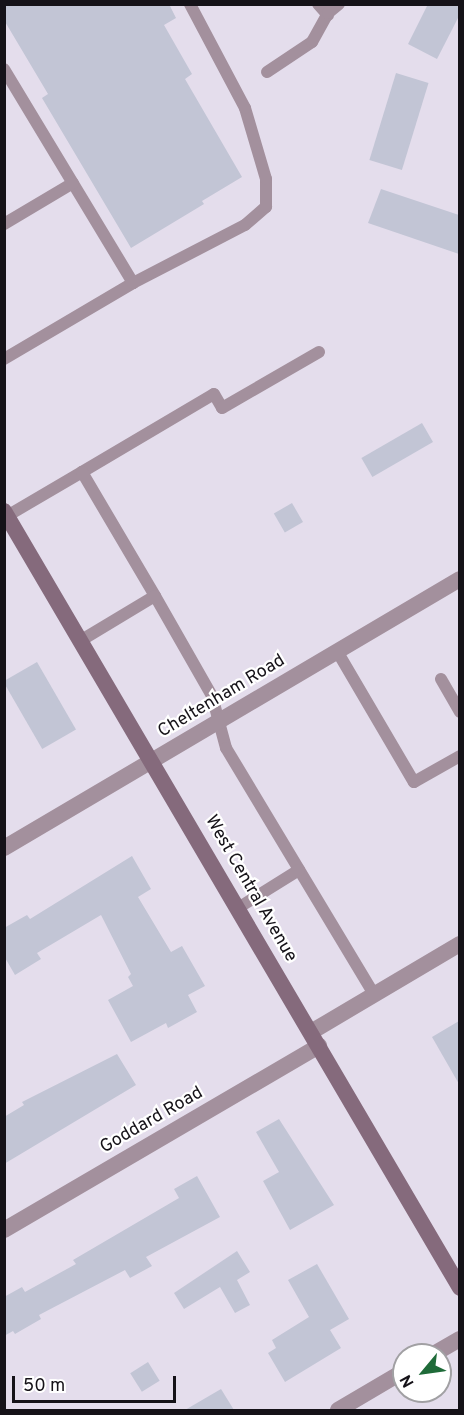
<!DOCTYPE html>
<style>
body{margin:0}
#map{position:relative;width:464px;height:1415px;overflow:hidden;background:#e4ddec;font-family:Overpass,sans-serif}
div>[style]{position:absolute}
.building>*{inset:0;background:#c2c5d5;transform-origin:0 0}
.service>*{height:12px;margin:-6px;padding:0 6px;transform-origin:6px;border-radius:6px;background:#a3909d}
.minor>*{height:16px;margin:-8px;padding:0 8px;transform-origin:8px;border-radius:8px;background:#a3909d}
.secondary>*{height:16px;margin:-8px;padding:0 8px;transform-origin:8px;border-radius:8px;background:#856a7c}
span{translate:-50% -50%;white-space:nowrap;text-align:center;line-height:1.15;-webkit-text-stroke:4.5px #fff;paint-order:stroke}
.street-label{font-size:18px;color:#151218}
.frame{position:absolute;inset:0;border:6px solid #151218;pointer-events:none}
.north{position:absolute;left:392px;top:1343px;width:60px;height:60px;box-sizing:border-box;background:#fff;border:2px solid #a1a0a3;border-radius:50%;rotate:241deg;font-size:16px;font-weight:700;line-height:24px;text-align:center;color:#151218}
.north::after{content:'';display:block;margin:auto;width:21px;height:27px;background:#1f6b39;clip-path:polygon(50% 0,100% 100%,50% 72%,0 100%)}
.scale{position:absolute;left:12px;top:1376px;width:164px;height:27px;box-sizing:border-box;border:3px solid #151218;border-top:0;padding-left:8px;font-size:18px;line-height:21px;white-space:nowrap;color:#151218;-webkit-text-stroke:4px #fff;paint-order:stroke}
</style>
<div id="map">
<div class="building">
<i style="clip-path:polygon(4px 4px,169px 4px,176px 18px,164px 25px,192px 74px,185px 79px,242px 177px,202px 201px,204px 204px,131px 248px,42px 98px,48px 94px,4px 20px)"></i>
<i style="clip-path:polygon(428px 4px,459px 4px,459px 16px,437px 59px,408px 44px)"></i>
<i style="left:396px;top:73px;width:34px;height:91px;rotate:17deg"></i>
<i style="clip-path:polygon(381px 189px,459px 215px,459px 254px,368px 223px)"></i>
<i style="left:422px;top:423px;width:22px;height:70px;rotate:60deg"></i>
<i style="left:292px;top:503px;width:22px;height:21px;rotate:60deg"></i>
<i style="left:37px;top:662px;width:78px;height:39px;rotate:60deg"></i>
<i style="clip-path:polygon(132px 856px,151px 889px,138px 897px,171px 952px,182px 946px,205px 986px,188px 995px,197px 1012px,168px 1028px,166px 1023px,131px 1042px,108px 1000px,133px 986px,128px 977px,131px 974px,101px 915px,37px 953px,41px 959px,15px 975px,4px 956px,4px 928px,27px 915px,30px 919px)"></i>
<i style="clip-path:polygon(459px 1021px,459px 1084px,432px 1037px)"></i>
<i style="clip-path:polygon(117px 1054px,136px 1085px,4px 1164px,4px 1117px,24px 1105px,22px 1102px)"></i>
<i style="clip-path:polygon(279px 1119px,334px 1205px,290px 1230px,263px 1181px,279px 1172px,256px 1132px)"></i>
<i style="clip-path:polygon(197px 1176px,220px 1217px,146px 1257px,152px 1266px,130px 1278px,125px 1270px,39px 1315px,41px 1319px,15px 1334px,13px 1331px,4px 1336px,4px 1297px,22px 1287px,25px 1292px,76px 1264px,73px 1260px,179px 1198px,174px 1189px)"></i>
<i style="clip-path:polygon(237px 1251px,250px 1272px,237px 1280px,250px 1305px,235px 1313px,220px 1287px,184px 1309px,174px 1293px)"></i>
<i style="clip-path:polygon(317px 1264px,349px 1319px,330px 1330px,341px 1348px,285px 1382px,268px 1353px,276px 1348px,272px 1340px,309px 1317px,288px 1280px)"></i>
<i style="left:148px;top:1362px;width:22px;height:21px;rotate:58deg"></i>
<i style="clip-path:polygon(221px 1389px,234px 1410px,185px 1410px)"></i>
</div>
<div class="service">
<i style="left:318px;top:4px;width:15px;rotate:48deg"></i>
<i style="left:4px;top:69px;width:250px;rotate:58.9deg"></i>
<i style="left:133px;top:283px;width:150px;rotate:149.5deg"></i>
<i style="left:267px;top:72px;width:54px;rotate:-33.7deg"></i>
<i style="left:312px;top:42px;width:33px;rotate:-61deg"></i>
<i style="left:328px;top:13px;width:14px;rotate:-39deg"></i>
<i style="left:4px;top:224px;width:80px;rotate:-30.7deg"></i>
<i style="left:133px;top:283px;width:126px;rotate:-27.4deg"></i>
<i style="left:245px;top:225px;width:28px;rotate:-41deg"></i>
<i style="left:266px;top:207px;width:28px;rotate:-90deg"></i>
<i style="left:266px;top:179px;width:74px;rotate:-106.5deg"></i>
<i style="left:245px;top:108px;width:118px;rotate:-117.9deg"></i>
<i style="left:82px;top:472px;width:153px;rotate:-30.6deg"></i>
<i style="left:214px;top:394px;width:16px;rotate:60deg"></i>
<i style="left:222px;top:408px;width:112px;rotate:-30deg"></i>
<i style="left:7px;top:516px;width:87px;rotate:-30.4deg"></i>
<i style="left:82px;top:472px;width:144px;rotate:59.5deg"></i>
<i style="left:80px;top:641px;width:87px;rotate:-31deg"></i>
<i style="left:155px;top:596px;width:115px;rotate:60.3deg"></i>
<i style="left:212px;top:696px;width:54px;rotate:74.9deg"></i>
<i style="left:226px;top:748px;width:287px;rotate:59deg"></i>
<i style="left:337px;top:651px;width:152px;rotate:59.6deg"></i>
<i style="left:414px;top:782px;width:53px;rotate:-29.5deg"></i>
<i style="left:441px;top:679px;width:38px;rotate:60deg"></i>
<i style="left:238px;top:908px;width:72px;rotate:-31.9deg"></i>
</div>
<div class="minor">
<i style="left:4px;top:848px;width:529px;rotate:-30.54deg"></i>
<i style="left:311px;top:1032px;width:173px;rotate:-30.6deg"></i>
<i style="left:4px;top:1230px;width:365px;rotate:-30.3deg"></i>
<i style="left:432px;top:1355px;width:32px;rotate:-30deg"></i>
<i style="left:338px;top:1410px;width:77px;rotate:-30.6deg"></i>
</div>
<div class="secondary">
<i style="left:4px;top:511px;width:901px;rotate:59.59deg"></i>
</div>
<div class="street-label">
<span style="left:222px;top:697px;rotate:-31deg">Cheltenham Road</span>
<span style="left:250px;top:889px;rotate:60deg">West Central Avenue</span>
<span style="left:152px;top:1121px;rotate:-30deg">Goddard Road</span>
</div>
<div class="frame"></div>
<div class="north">N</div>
<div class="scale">50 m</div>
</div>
